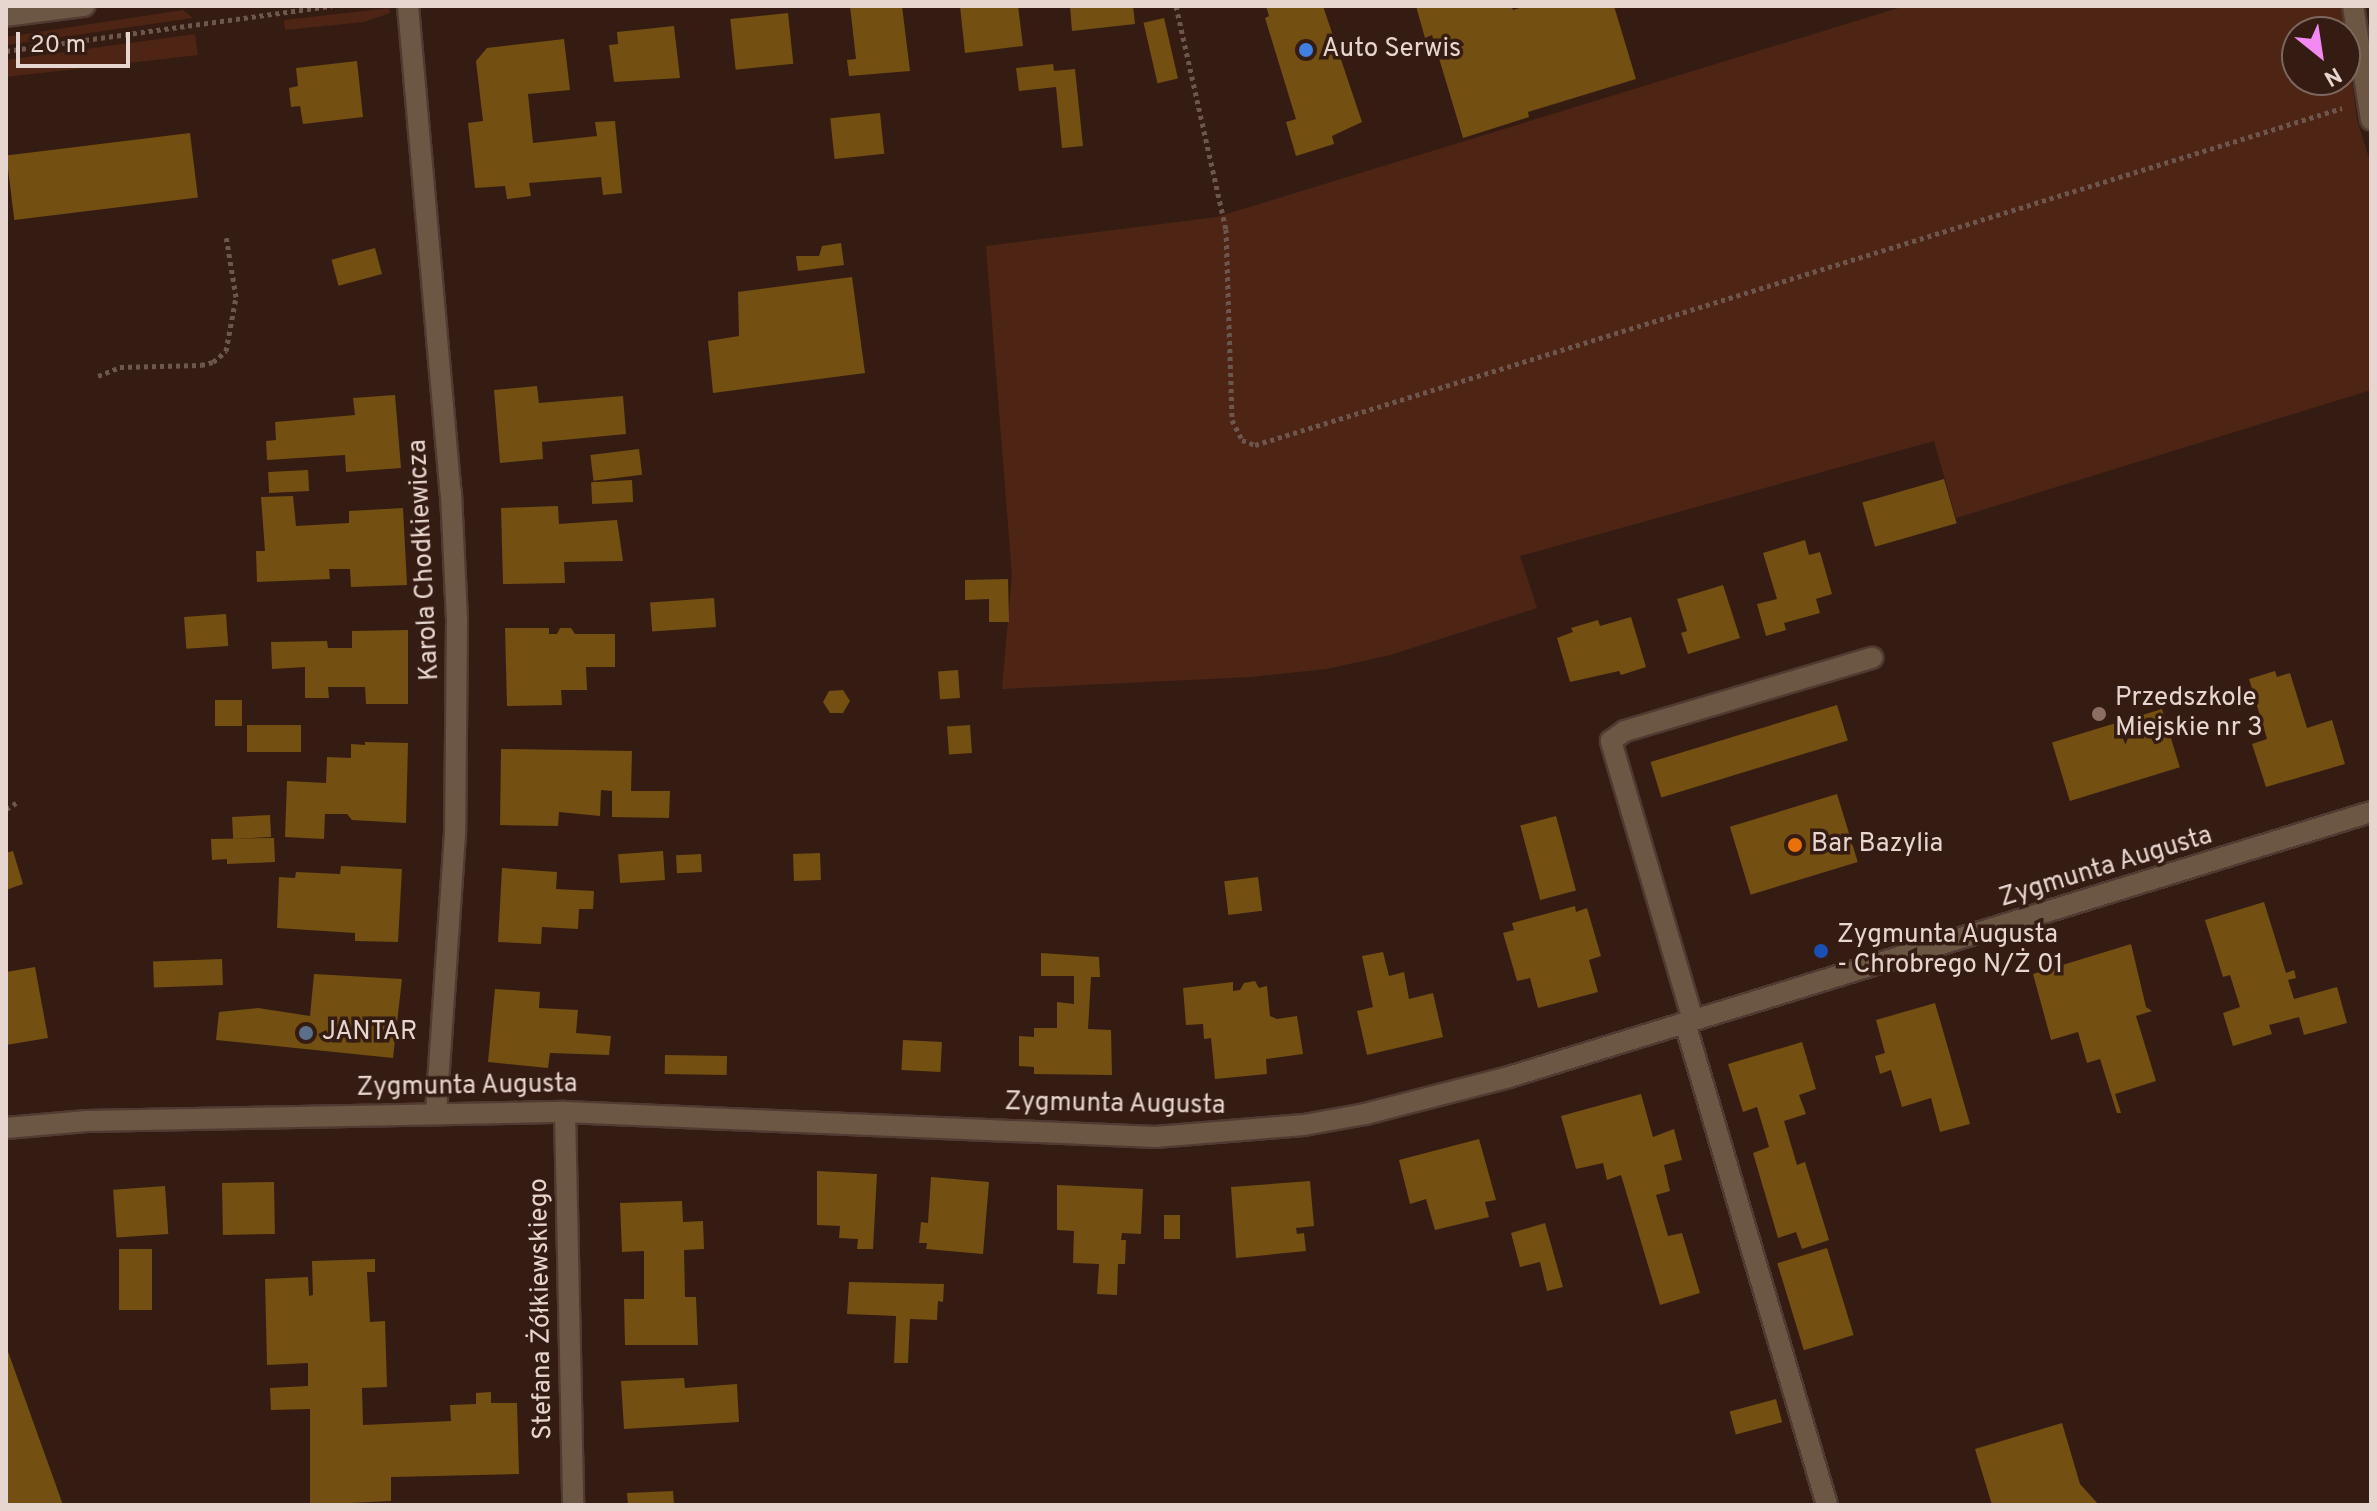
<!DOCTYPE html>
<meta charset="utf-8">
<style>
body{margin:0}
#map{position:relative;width:2377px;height:1511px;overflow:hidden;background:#351c13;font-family:Overpass,sans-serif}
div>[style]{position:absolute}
.green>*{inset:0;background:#4e2515}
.building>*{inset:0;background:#734f12;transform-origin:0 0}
.path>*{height:5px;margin-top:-2.5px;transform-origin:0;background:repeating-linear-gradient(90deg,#6d564e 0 4px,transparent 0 8px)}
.roads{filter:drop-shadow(2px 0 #513a31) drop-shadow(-2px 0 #513a31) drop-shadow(0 2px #513a31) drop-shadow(0 -2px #513a31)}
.minor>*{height:20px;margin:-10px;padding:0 10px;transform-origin:10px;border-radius:10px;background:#6c5744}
.dots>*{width:22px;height:22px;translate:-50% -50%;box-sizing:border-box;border:4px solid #351c13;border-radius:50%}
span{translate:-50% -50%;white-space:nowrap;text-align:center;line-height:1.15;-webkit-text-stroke:7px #351c13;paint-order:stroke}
.poi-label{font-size:26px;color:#e7d5cf}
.left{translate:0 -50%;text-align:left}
.street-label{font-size:26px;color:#e7d5cf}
.frame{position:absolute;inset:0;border:8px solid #e7d5cf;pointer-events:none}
.north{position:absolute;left:2281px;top:16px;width:80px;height:80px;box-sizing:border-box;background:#351c13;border:2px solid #7c665e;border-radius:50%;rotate:150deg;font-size:22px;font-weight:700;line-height:32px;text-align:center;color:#e7d5cf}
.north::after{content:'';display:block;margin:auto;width:28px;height:36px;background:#f38af2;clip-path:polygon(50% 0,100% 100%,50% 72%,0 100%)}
.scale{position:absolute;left:16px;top:32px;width:114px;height:36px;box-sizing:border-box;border:4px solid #e7d5cf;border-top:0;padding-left:10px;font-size:24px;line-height:28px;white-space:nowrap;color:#e7d5cf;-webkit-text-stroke:6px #351c13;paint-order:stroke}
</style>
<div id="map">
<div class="green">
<i style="clip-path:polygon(evenodd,1905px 6px,2342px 6px,2357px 119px,2371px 165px,2371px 390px,1956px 518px,1934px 441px,1520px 556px,1537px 608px,1390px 655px,1326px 669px,1250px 677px,1002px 689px,1012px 575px,986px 246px,1217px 217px,1905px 6px,2297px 32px,2345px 32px,2345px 80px,2297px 80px,2297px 32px)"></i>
<i style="clip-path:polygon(389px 8px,390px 13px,364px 22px,285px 30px,284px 20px)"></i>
<i style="clip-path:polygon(183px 10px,193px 18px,6px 45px,6px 37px)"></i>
<i style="clip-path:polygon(195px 34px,198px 55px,6px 77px,6px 60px)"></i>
</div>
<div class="building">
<i style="clip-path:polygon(850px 6px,902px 6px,910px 71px,849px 76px,847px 60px,856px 59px)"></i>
<i style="clip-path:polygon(960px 6px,1018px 6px,1023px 46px,965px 53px)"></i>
<i style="clip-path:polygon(1070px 6px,1133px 6px,1135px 24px,1072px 31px)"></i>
<i style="clip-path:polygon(1266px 6px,1323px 6px,1362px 122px,1332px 136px,1334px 144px,1296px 156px,1286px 122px,1296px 119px,1265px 18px,1269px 16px)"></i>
<i style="clip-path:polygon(1416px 6px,1511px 6px,1513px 10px,1526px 6px,1614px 6px,1636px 79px,1528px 112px,1529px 117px,1463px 138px,1432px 35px,1425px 38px)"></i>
<i style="left:788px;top:13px;width:51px;height:58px;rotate:84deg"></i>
<i style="left:1164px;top:18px;width:62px;height:21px;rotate:77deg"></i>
<i style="clip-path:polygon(674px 26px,680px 78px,614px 82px,609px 45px,618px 44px,617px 32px)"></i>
<i style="clip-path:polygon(564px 39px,570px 90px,528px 94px,533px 143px,597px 136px,595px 122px,615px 121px,622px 193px,603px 195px,601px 177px,529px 183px,531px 196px,507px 199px,505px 186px,475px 188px,468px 123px,483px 121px,476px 61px,487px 48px)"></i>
<i style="clip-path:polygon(357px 61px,363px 117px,303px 124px,300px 106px,291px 107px,289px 88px,298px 86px,296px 68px)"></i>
<i style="clip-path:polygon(1053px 64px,1054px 71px,1075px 69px,1083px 146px,1062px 148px,1056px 87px,1019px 91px,1016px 68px)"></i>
<i style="left:880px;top:113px;width:41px;height:50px;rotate:84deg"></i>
<i style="left:190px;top:133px;width:65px;height:185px;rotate:83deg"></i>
<i style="clip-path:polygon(841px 243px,844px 265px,798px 271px,796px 256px,819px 256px,822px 246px)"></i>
<i style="left:375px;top:248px;width:27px;height:45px;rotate:75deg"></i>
<i style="clip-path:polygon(852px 277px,865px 373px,713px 393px,708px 341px,739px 336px,738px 292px)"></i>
<i style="clip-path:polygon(537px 386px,539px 403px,623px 396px,626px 434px,542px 442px,543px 459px,500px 463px,494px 390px)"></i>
<i style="clip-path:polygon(395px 395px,401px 468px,346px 472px,345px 455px,267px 460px,266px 441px,276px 440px,275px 422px,355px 415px,353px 398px)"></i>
<i style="left:639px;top:449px;width:26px;height:49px;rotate:83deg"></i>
<i style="left:308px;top:470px;width:21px;height:40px;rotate:87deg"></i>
<i style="left:1944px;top:479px;width:46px;height:85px;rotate:74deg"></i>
<i style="left:632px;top:480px;width:22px;height:41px;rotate:87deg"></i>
<i style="clip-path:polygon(293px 496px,296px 526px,349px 523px,349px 511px,403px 508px,407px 585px,351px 587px,350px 569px,329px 569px,330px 579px,257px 582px,256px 551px,265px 551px,261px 497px)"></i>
<i style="clip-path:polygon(558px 506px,559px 524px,617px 520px,623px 561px,564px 562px,565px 583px,503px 584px,501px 508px)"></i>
<i style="clip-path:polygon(1805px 540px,1809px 555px,1820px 552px,1832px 594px,1816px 599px,1820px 613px,1784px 623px,1786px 630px,1766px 636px,1757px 604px,1777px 599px,1763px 553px)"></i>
<i style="clip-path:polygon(1008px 579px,1009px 622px,989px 622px,989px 599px,965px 600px,965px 580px)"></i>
<i style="clip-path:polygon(1723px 585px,1740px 638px,1688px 654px,1681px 633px,1687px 631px,1677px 599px)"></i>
<i style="left:714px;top:598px;width:29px;height:64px;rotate:86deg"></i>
<i style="left:226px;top:614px;width:32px;height:42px;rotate:86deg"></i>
<i style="clip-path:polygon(1631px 617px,1646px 667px,1621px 675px,1619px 671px,1570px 682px,1557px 638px,1573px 632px,1571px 628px,1598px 620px,1600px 626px)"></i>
<i style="clip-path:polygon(505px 628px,549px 628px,549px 634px,557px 634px,560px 628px,571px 628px,575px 634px,615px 634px,615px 667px,586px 667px,587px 690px,561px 690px,562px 705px,507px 706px)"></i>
<i style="clip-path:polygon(408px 630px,408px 704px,366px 704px,365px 687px,328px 687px,329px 698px,305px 698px,305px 667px,272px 669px,271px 642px,327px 641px,328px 648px,352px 648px,352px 631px)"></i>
<i style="left:958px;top:670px;width:28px;height:20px;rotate:86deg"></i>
<i style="clip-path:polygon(2275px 671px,2277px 677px,2290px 673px,2307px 728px,2332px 720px,2345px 764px,2266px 787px,2252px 744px,2267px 739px,2249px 679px)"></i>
<i style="clip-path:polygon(843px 690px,850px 701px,843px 713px,830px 713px,823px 702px,829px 691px)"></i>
<i style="left:215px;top:700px;width:27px;height:26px"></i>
<i style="left:1837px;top:705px;width:37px;height:195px;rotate:73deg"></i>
<i style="left:2162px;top:709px;width:61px;height:115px;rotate:73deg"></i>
<i style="left:247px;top:725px;width:54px;height:27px"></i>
<i style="left:970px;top:725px;width:28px;height:23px;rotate:86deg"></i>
<i style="clip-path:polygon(365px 742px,408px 743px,406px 823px,352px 820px,347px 814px,325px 814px,324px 839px,285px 837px,287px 781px,326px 783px,327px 757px,351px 758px,351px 744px,365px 745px)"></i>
<i style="clip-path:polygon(501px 749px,632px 751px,631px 791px,670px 791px,669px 818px,612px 817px,612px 791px,601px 790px,600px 816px,559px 812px,558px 826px,500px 825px)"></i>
<i style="left:1837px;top:794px;width:71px;height:112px;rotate:73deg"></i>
<i style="left:270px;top:815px;width:22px;height:38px;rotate:87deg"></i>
<i style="left:1556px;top:816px;width:77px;height:37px;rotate:75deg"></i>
<i style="clip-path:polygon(274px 838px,275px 862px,227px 864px,227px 859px,212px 860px,211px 839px)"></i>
<i style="clip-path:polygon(13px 851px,23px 884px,6px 890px,6px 853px)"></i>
<i style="left:663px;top:851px;width:29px;height:45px;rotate:86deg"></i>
<i style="left:820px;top:853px;width:27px;height:27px;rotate:88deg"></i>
<i style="left:701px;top:854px;width:18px;height:25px;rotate:87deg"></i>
<i style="clip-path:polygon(341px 866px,402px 869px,398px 942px,355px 941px,355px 933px,277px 928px,279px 877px,295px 878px,296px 872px,340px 874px)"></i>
<i style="clip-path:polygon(502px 868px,557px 872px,556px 889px,594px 891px,593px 909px,579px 909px,578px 929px,542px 927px,541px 944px,498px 942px)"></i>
<i style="left:1258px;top:877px;width:34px;height:34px;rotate:83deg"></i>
<i style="clip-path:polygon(2264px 902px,2286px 973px,2294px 970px,2296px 978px,2288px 980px,2294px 999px,2337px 987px,2347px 1023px,2304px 1035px,2299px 1017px,2269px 1025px,2272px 1034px,2233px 1046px,2223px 1013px,2240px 1007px,2230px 975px,2223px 977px,2205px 920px)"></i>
<i style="clip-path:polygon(1575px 906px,1576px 912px,1587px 908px,1601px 956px,1589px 960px,1598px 992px,1538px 1008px,1530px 978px,1517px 981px,1503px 933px,1514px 930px,1512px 923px)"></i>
<i style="clip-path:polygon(2131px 944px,2146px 1007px,2152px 1011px,2136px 1016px,2156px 1081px,2115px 1094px,2121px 1113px,2117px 1113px,2100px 1059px,2087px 1063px,2078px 1032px,2051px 1040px,2033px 974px)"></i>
<i style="clip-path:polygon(1383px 952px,1389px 976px,1404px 972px,1409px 999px,1433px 993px,1443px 1037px,1367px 1055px,1357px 1011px,1373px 1007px,1362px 956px)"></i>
<i style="clip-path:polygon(1041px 953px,1099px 957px,1100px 977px,1091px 977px,1088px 1029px,1111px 1030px,1112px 1075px,1034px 1074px,1034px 1067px,1019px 1066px,1019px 1036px,1034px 1037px,1034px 1028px,1057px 1028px,1057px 1002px,1074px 1004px,1074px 976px,1041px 976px)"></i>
<i style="left:222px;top:959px;width:26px;height:69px;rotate:88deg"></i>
<i style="clip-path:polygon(35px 967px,48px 1038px,6px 1045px,6px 972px)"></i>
<i style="clip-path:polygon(314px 974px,402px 979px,393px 1058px,216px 1040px,219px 1012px,258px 1008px,310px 1016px)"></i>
<i style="clip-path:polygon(1255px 981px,1259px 988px,1267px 986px,1270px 1016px,1277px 1019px,1297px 1016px,1303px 1054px,1266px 1059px,1267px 1074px,1215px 1079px,1211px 1038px,1204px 1039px,1203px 1024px,1186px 1025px,1183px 988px,1233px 982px,1233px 991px,1240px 990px,1244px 983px)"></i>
<i style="clip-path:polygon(495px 989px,540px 992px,539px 1008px,578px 1010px,576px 1033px,611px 1036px,609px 1055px,550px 1053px,548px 1068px,488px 1062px)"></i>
<i style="clip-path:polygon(1935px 1003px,1970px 1124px,1940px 1132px,1931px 1098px,1902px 1107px,1891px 1070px,1880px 1074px,1875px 1056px,1885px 1053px,1876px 1020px)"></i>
<i style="left:903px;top:1040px;width:39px;height:30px;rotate:3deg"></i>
<i style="clip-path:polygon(1802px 1042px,1816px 1089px,1799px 1095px,1806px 1114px,1784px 1121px,1797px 1165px,1805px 1162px,1829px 1240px,1802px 1249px,1796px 1232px,1778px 1238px,1753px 1153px,1769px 1147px,1757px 1107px,1743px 1112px,1728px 1064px)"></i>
<i style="left:665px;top:1055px;width:62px;height:19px;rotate:1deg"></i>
<i style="clip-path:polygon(1641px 1094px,1653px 1137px,1674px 1129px,1682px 1160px,1664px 1165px,1670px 1191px,1656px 1195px,1668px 1236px,1682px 1233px,1700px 1293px,1660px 1305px,1621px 1175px,1607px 1180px,1603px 1163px,1576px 1169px,1561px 1116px)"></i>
<i style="clip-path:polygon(1479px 1139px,1496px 1200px,1485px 1202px,1489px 1217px,1435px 1230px,1426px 1199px,1410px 1204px,1399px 1160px)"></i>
<i style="clip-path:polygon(817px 1171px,877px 1174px,873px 1249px,857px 1249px,858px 1239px,839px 1238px,840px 1226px,817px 1225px)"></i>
<i style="clip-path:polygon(931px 1177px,989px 1182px,983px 1254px,926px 1249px,927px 1243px,919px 1243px,921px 1222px,928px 1223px)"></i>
<i style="clip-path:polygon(1310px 1181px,1314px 1226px,1296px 1228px,1297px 1234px,1304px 1233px,1306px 1251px,1236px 1258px,1231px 1187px)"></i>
<i style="left:274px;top:1182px;width:52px;height:52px;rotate:89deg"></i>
<i style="clip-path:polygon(1057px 1185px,1143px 1189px,1141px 1234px,1122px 1233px,1121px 1240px,1126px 1240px,1125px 1264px,1118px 1264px,1117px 1295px,1097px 1294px,1099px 1264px,1073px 1263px,1074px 1231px,1057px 1230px)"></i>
<i style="left:165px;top:1186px;width:48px;height:52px;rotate:86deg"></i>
<i style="clip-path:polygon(682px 1201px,683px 1222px,703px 1221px,704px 1249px,684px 1250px,685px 1297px,696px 1297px,698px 1345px,625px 1345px,624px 1299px,644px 1299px,644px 1251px,622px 1252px,620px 1203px)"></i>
<i style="left:1164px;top:1215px;width:16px;height:24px"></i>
<i style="clip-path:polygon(1545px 1223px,1563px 1287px,1547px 1291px,1540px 1262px,1520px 1267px,1511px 1233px)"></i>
<i style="left:1827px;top:1248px;width:91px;height:52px;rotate:73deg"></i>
<i style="left:119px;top:1249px;width:33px;height:61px"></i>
<i style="clip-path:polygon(375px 1259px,375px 1272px,367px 1272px,370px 1322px,385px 1321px,387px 1387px,362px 1388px,363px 1425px,451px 1421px,450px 1405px,476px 1404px,476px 1393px,491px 1392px,491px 1403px,517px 1403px,519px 1474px,391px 1477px,391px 1501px,310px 1505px,310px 1409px,271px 1410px,270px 1388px,308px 1386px,308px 1363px,267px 1365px,265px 1279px,308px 1277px,309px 1296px,313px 1295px,312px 1261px)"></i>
<i style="clip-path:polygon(849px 1282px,944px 1284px,943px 1302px,938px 1301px,937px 1320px,910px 1319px,908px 1363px,894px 1363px,896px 1316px,847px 1314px)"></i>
<i style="clip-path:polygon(6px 1346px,63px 1505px,6px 1505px)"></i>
<i style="clip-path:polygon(684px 1378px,685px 1388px,737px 1384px,739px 1422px,624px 1429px,621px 1381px)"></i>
<i style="left:1776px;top:1399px;width:24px;height:48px;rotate:75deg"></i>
<i style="clip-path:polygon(2062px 1423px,2080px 1484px,2099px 1505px,1992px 1505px,1975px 1449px)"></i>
<i style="clip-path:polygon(673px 1491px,674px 1505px,628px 1505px,627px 1493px)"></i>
</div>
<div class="path">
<i style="left:1176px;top:6px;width:229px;rotate:77.4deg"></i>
<i style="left:1226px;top:229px;width:191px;rotate:88.2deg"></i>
<i style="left:1232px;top:420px;width:22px;rotate:63deg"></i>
<i style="left:1242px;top:440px;width:14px;rotate:21deg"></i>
<i style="left:1255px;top:445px;width:1138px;rotate:-17.22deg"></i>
<i style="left:6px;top:51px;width:329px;rotate:-7.9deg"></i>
<i style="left:98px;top:376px;width:24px;rotate:-22deg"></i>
<i style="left:120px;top:367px;width:81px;rotate:-1.4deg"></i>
<i style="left:201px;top:365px;width:12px;rotate:-14deg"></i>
<i style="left:213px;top:362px;width:17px;rotate:-40deg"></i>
<i style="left:226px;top:351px;width:55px;rotate:-79.5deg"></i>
<i style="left:236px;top:297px;width:62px;rotate:-99.3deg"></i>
<i style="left:6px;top:809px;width:12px;rotate:-31deg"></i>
</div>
<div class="roads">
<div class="minor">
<i style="left:408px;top:6px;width:489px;rotate:85deg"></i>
<i style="left:451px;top:493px;width:126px;rotate:87.3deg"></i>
<i style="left:457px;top:619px;width:215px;rotate:90.5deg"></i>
<i style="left:455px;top:834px;width:280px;rotate:93.9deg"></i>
<i style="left:2353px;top:6px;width:115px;rotate:81deg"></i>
<i style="left:6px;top:16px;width:79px;rotate:-7.3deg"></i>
<i style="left:1693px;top:1020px;width:291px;rotate:-106.4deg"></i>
<i style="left:1611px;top:741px;width:17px;rotate:-36deg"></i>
<i style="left:1625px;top:731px;width:258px;rotate:-16.5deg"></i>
<i style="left:1685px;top:1023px;width:502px;rotate:73.58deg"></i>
<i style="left:565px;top:1112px;width:393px;rotate:88.8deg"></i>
<i style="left:6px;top:1128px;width:81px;rotate:-4.9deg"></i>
<i style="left:87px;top:1121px;width:478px;rotate:-1.1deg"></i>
<i style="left:565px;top:1112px;width:591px;rotate:2.43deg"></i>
<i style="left:1155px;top:1137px;width:149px;rotate:-4.6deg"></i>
<i style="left:1304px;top:1125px;width:62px;rotate:-10.2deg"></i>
<i style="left:1365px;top:1114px;width:149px;rotate:-14.4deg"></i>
<i style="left:1509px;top:1077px;width:902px;rotate:-17.09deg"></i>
</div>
</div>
<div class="dots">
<i style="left:1306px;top:50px;background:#3f7fe0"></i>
<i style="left:2099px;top:714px;background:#8d6e63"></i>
<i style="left:1795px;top:845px;background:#e8710a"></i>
<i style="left:1821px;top:951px;background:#1a4fb4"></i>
<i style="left:306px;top:1033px;background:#5c6f8a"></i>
</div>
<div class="poi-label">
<span class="left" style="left:1322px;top:50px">Auto Serwis</span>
<span class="left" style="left:2115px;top:714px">Przedszkole<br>Miejskie nr 3</span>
<span class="left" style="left:1811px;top:845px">Bar Bazylia</span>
<span class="left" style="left:1837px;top:951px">Zygmunta Augusta<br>- Chrobrego N/Ż 01</span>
<span class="left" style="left:322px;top:1033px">JANTAR</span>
</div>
<div class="street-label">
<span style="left:425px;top:560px;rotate:-93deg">Karola Chodkiewicza</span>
<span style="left:2106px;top:868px;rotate:-17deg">Zygmunta Augusta</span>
<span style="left:467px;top:1087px;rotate:-1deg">Zygmunta Augusta</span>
<span style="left:1115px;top:1105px;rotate:1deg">Zygmunta Augusta</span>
<span style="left:542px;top:1309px;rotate:-91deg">Stefana Żółkiewskiego</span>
</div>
<div class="frame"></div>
<div class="north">N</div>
<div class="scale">20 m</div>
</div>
